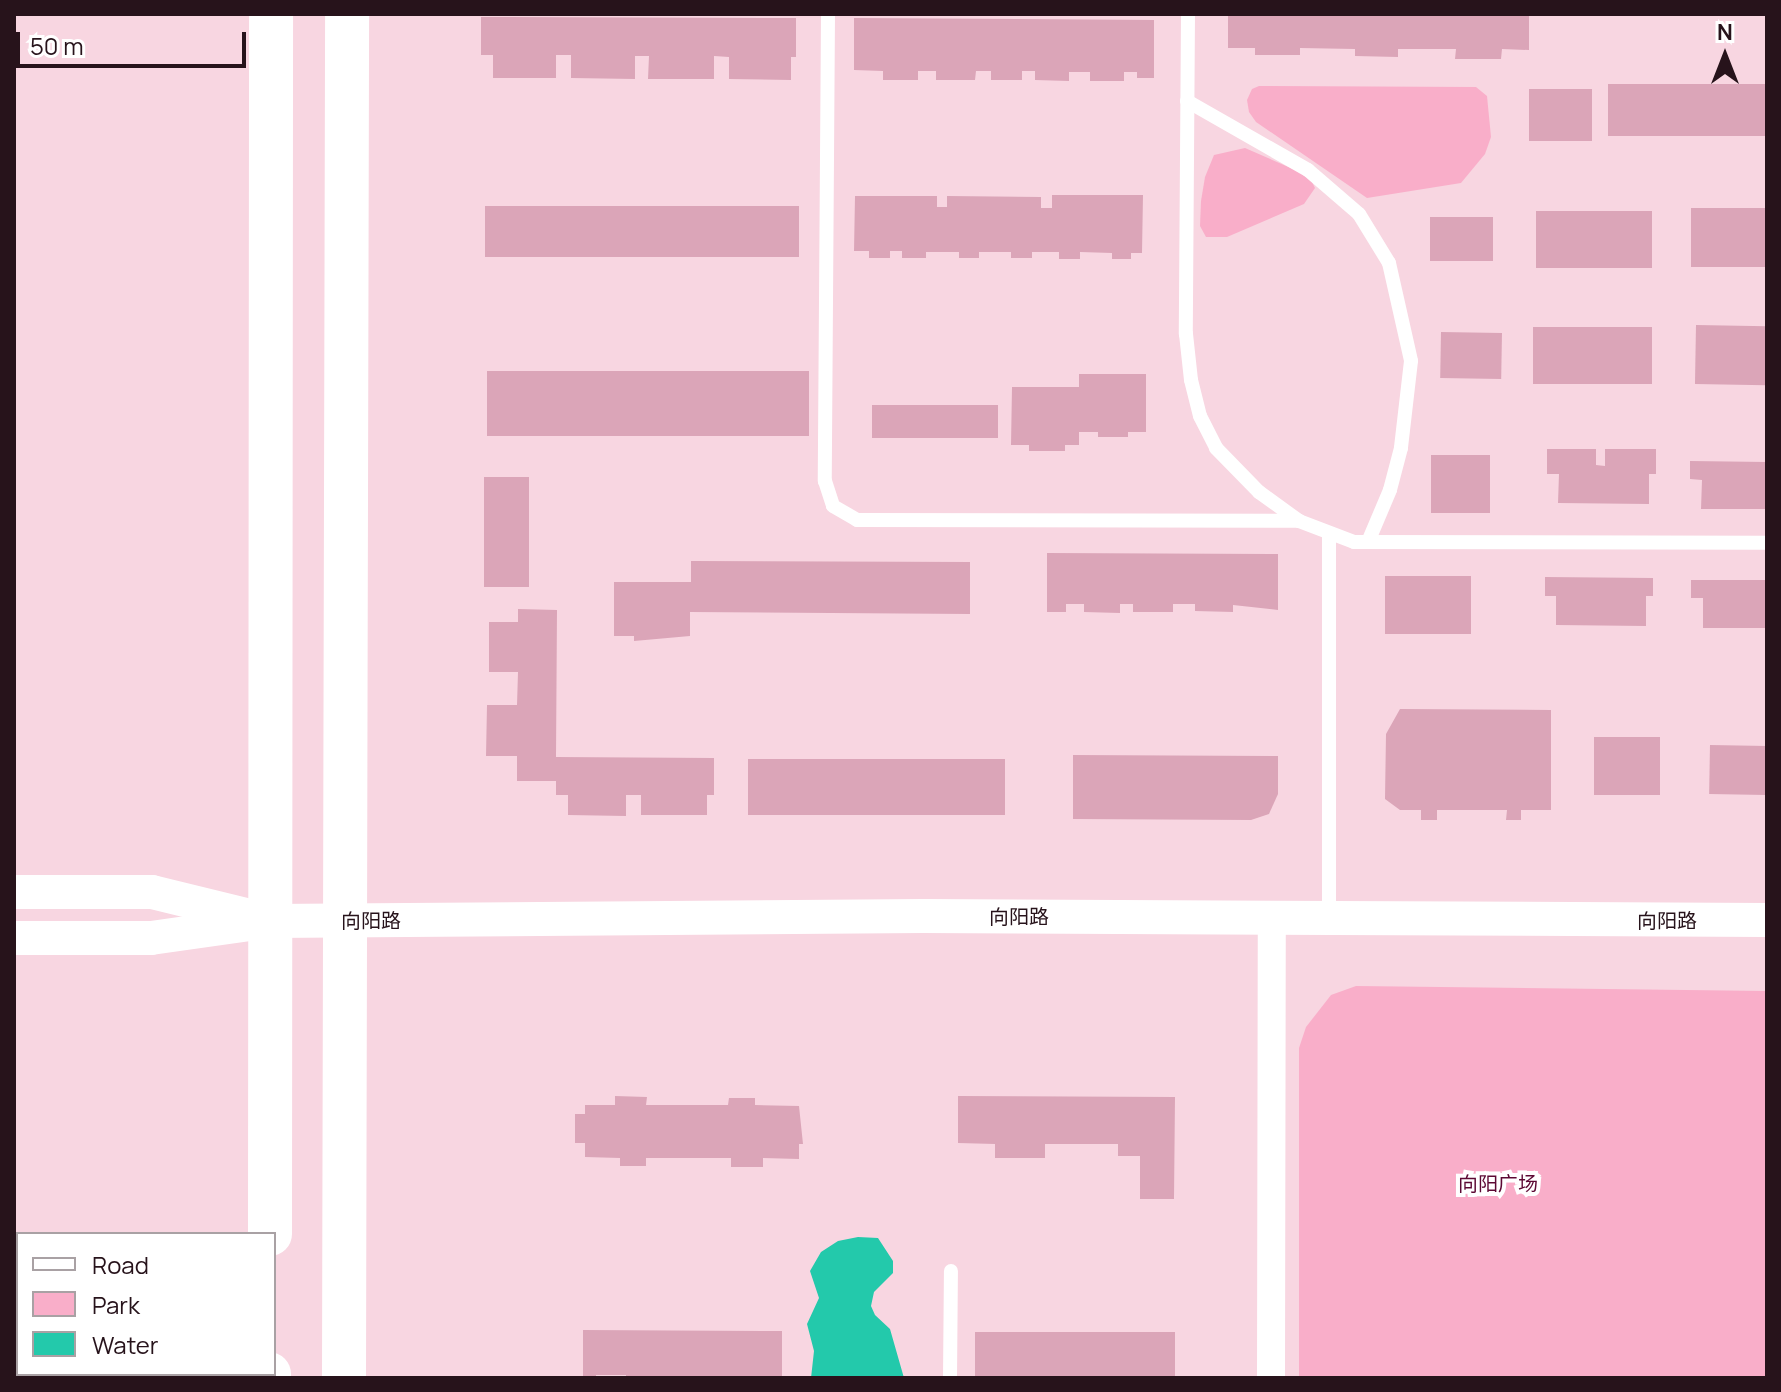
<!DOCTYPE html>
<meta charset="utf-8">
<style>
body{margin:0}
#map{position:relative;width:1781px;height:1392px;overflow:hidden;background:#f8d6e1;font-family:Manrope,"Noto Sans SC",sans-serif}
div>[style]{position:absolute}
.green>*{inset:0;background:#f9aec9}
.water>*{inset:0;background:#23c9ab}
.building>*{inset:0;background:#dba5b8;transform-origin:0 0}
.service>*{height:14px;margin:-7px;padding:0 7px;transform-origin:7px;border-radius:7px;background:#fff}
.minor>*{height:28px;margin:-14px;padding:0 14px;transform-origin:14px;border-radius:14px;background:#fff}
.tertiary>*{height:34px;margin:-17px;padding:0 17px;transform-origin:17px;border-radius:17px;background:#fff}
.primary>*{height:44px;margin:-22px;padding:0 22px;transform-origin:22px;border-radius:22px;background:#fff}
span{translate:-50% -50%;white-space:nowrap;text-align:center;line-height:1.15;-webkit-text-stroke:8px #fff;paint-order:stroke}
.street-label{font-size:20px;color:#27131b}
.park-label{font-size:20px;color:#5c0934}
.frame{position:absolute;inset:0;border:16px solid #27131b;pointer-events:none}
.legend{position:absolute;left:16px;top:1232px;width:260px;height:144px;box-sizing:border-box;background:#fff;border:2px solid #a9a1a4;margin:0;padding:10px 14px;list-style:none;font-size:24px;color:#27131b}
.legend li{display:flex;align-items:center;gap:16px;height:40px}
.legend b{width:40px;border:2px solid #a9a1a4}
.north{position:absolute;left:1685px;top:16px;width:80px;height:80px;-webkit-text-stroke:6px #fff;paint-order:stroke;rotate:0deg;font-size:22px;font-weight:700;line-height:32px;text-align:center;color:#27131b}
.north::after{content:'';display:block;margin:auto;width:28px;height:36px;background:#27131b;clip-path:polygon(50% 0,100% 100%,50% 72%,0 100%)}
.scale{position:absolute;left:16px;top:32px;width:230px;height:36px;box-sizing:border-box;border:4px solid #27131b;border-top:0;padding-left:10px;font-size:24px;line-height:28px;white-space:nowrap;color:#27131b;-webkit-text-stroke:6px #fff;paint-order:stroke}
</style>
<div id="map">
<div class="green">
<i style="clip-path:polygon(1259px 86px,1476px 87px,1487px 96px,1491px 137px,1485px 154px,1461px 183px,1367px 198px,1256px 122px,1249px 112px,1247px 100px,1252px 89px)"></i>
<i style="clip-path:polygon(1245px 148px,1309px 176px,1315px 188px,1304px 204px,1227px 237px,1206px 237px,1200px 226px,1201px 201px,1205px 177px,1214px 155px)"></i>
<i style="clip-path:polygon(1356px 986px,1767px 991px,1767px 1378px,1299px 1378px,1299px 1048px,1306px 1027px,1331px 995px)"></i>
</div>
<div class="water">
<i style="clip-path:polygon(858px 1237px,878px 1238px,893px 1261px,893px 1273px,874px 1292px,871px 1306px,875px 1315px,890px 1329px,904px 1378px,811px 1378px,814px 1351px,807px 1324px,819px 1298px,810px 1271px,821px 1252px,838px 1241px)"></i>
</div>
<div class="building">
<i style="clip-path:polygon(1228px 14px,1529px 14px,1529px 50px,1502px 49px,1501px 59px,1455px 59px,1456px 49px,1398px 49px,1398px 57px,1355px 56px,1355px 49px,1300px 48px,1300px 55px,1255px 55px,1255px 48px,1228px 48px)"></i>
<i style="clip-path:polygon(481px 17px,796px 18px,796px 57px,791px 57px,791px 80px,729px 79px,729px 57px,714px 56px,714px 79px,648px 79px,649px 56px,635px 56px,635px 79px,571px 78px,571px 55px,556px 55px,556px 78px,493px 78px,493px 55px,481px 55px)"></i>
<i style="clip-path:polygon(854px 18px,1154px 20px,1154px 78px,1137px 78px,1137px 72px,1124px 72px,1124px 81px,1090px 81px,1090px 72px,1069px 72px,1069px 81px,1035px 80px,1035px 71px,1022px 71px,1022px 80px,991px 80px,991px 71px,976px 71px,975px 80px,936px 80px,936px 71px,918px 71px,918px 80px,883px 80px,883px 71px,854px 70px)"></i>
<i style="left:1608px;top:84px;width:159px;height:52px"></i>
<i style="left:1529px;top:89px;width:63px;height:52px"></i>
<i style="clip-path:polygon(1052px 195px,1143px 195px,1142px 253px,1131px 253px,1131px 259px,1112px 259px,1112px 253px,1080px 252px,1080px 259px,1059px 259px,1059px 252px,1032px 252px,1032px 258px,1011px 258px,1011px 252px,979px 252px,979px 258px,959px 258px,959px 252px,926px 252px,926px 258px,902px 258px,902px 251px,890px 251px,890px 258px,869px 258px,869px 251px,854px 251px,855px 196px,937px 196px,937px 207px,947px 207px,947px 196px,1041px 197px,1041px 208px,1052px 208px)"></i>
<i style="left:485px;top:206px;width:314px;height:51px"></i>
<i style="left:1691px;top:208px;width:76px;height:59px"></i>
<i style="left:1536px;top:211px;width:116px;height:57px"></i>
<i style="left:1430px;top:217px;width:63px;height:44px"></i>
<i style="left:1696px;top:325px;width:71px;height:59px;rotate:1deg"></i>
<i style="left:1533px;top:327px;width:119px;height:57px"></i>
<i style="left:1441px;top:332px;width:61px;height:46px;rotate:1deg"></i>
<i style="left:487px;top:371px;width:322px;height:65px"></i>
<i style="clip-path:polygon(1079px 374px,1146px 374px,1146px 432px,1128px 432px,1128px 437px,1098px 437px,1098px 432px,1079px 432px,1079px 445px,1065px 445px,1065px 451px,1029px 451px,1029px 445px,1011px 445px,1012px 387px,1079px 387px)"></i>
<i style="left:872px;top:405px;width:126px;height:33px"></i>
<i style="clip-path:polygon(1547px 449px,1596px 449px,1596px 465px,1605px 466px,1605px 449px,1656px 449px,1656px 474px,1649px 474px,1649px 504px,1558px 503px,1559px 474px,1547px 474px)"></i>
<i style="left:1431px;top:455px;width:59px;height:58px"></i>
<i style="clip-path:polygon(1690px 461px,1767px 462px,1767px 509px,1701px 509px,1702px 480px,1690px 479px)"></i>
<i style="left:484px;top:477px;width:45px;height:110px"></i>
<i style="clip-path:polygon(1047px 553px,1278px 554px,1278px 610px,1233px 605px,1233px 612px,1195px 611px,1195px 604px,1173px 604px,1173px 612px,1133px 612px,1133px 604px,1120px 604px,1120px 613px,1084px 612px,1084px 604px,1066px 604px,1066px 612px,1047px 612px)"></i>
<i style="clip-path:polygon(691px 561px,970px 562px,970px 614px,690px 612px,690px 636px,634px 641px,634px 636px,614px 636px,614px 582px,691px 582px)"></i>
<i style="left:1385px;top:576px;width:86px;height:58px"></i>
<i style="clip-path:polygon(1545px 577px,1653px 578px,1653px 596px,1646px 596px,1646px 626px,1556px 625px,1556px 596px,1545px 596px)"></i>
<i style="clip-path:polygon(1691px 580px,1767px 580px,1767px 628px,1703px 628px,1703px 598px,1691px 598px)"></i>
<i style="clip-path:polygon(518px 609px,557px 610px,556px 757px,714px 758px,714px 795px,707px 795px,707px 815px,641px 815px,641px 795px,626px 795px,626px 816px,568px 815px,568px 795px,556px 795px,556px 781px,517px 781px,517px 756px,486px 756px,487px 705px,517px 705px,518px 672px,489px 672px,489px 622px,518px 622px)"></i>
<i style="clip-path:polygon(1400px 709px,1551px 710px,1551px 810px,1521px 810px,1521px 820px,1506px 820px,1507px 810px,1437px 810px,1437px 820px,1421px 820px,1421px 810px,1400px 810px,1385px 799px,1386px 734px)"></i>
<i style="left:1594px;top:737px;width:66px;height:58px"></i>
<i style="left:1710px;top:745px;width:57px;height:49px;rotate:1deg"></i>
<i style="clip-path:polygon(1073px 755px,1278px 756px,1278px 794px,1269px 814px,1251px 820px,1073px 819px)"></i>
<i style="left:748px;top:759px;width:257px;height:56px"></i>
<i style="clip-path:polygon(615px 1096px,647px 1097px,646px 1105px,728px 1105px,729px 1098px,755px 1098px,755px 1105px,799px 1106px,803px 1144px,799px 1144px,799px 1159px,763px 1158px,763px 1167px,731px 1167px,731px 1158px,646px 1158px,646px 1166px,620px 1166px,620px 1158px,585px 1157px,585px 1143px,575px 1143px,575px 1114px,585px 1114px,585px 1105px,615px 1105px)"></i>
<i style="clip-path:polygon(958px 1096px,1175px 1097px,1174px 1199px,1140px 1199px,1140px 1156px,1118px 1156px,1118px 1144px,1045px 1144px,1045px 1158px,995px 1158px,995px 1144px,958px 1143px)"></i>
<i style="clip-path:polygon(583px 1330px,782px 1331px,782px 1376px,626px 1378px,626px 1375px,596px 1375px,596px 1378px,583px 1378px)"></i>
<i style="left:975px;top:1332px;width:200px;height:46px"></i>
</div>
<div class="service">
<i style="left:828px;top:14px;width:467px;rotate:90.4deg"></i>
<i style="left:825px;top:481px;width:26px;rotate:72deg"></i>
<i style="left:833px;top:506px;width:28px;rotate:30deg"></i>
<i style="left:857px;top:520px;width:442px;rotate:0.1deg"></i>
<i style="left:1188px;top:14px;width:320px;rotate:90.4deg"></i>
<i style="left:1186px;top:334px;width:46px;rotate:83.8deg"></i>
<i style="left:1191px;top:380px;width:37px;rotate:76deg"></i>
<i style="left:1200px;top:416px;width:36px;rotate:63deg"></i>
<i style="left:1216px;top:448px;width:62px;rotate:45.7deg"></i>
<i style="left:1259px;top:492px;width:49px;rotate:35.9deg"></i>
<i style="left:1299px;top:521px;width:59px;rotate:20.9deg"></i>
<i style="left:1354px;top:542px;width:413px;rotate:0.1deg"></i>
<i style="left:1187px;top:101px;width:139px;rotate:29.7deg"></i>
<i style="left:1308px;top:170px;width:67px;rotate:40.8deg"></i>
<i style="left:1359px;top:214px;width:57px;rotate:58.5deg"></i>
<i style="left:1389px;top:263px;width:100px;rotate:77.3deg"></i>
<i style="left:1411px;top:361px;width:88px;rotate:96.6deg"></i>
<i style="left:1401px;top:448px;width:43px;rotate:104.7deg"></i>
<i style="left:1390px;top:490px;width:56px;rotate:112.9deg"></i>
<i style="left:1329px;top:918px;width:384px;rotate:-90deg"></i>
<i style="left:950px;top:1378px;width:107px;rotate:-89.5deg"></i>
</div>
<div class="minor">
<i style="left:1271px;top:1378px;width:460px;rotate:-89.9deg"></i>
</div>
<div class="tertiary">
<i style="left:14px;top:892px;width:138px"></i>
<i style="left:152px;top:892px;width:101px;rotate:13.8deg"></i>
<i style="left:14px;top:938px;width:137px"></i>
<i style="left:151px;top:938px;width:120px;rotate:-8.1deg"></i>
<i style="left:270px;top:921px;width:653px;rotate:-0.44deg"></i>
<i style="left:923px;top:916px;width:844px;rotate:0.27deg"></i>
</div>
<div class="primary">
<i style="left:270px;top:1234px;width:1220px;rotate:-89.95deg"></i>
<i style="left:269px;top:1378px;width:4px;rotate:-90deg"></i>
<i style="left:344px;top:1378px;width:1364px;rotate:-89.87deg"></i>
</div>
<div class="street-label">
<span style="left:1019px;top:916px">向阳路</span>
<span style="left:371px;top:920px">向阳路</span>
<span style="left:1667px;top:920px">向阳路</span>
</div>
<div class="park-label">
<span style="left:1498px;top:1183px">向阳广场</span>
</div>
<div class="frame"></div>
<ul class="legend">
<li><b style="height:10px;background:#fff"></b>Road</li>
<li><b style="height:22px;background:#f9aec9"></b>Park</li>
<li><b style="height:22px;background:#23c9ab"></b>Water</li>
</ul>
<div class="north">N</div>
<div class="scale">50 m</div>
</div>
